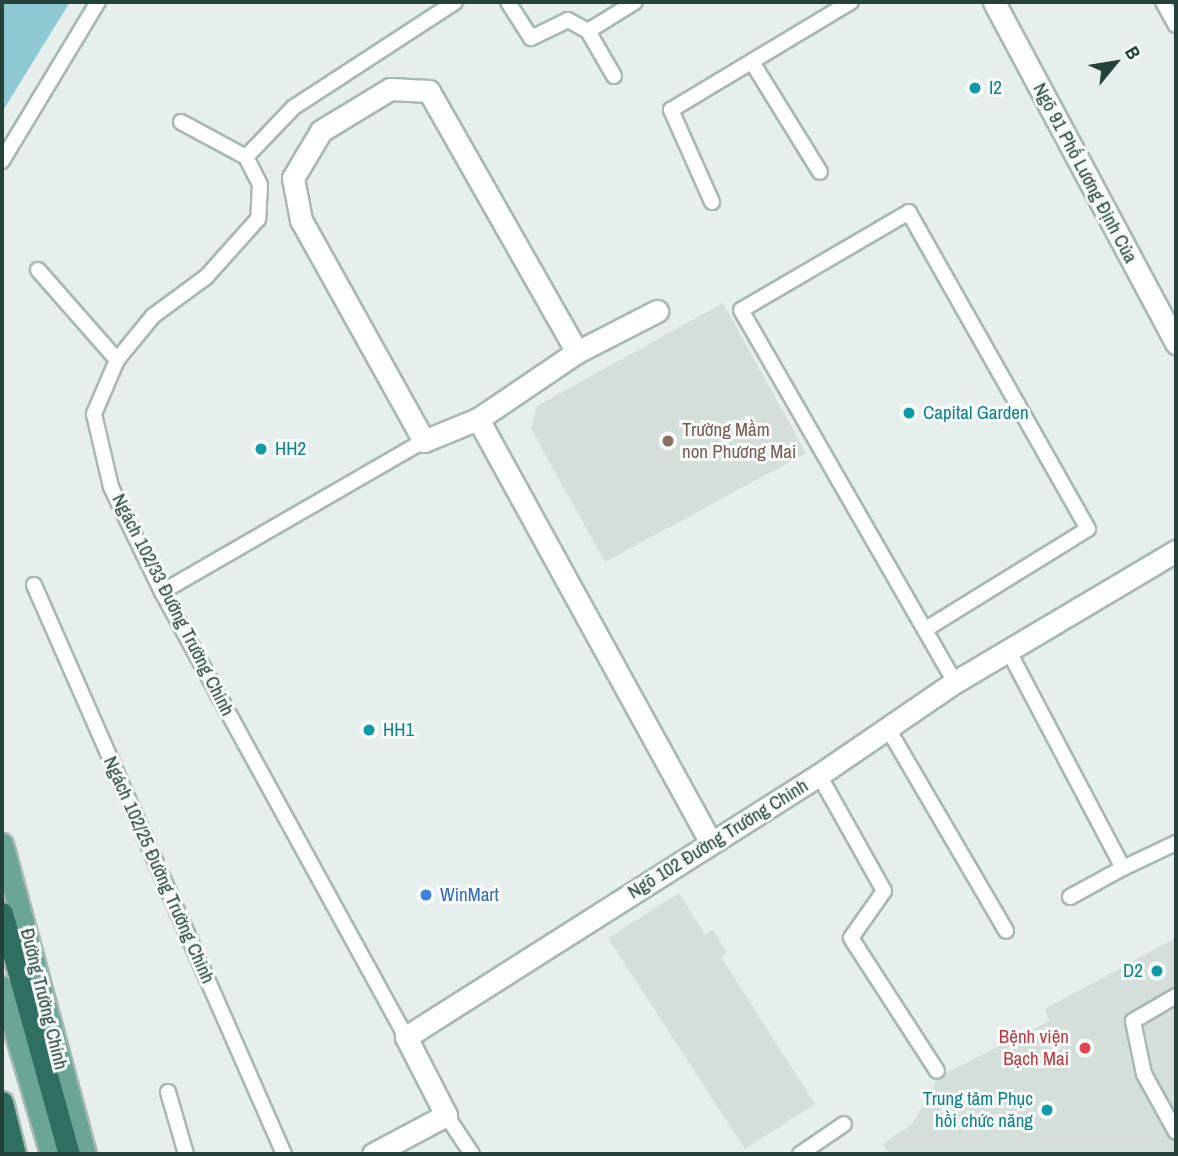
<!DOCTYPE html>
<meta charset="utf-8">
<style>
body{margin:0}
#map{position:relative;width:1178px;height:1156px;overflow:hidden;background:#e6efeb;font-family:"Archivo Narrow",sans-serif}
div>[style]{position:absolute}
.built>*{inset:0;background:#d4dfda}
.water>*{inset:0;background:#8ec9d4}
.roads{filter:drop-shadow(2px 0 #a8b8b2) drop-shadow(-2px 0 #a8b8b2) drop-shadow(0 2px #a8b8b2) drop-shadow(0 -2px #a8b8b2)}
.lane>*{height:14px;margin:-7px;padding:0 7px;transform-origin:7px;border-radius:7px;background:#fff}
.street>*{height:21px;margin:-10.5px;padding:0 10.5px;transform-origin:10.5px;border-radius:10.5px;background:#fff}
.secondary>*{height:21px;margin:-10.5px;padding:0 10.5px;transform-origin:10.5px;border-radius:10.5px;background:#fff}
.primary>*{height:21px;margin:-10.5px;padding:0 10.5px;transform-origin:10.5px;border-radius:10.5px;background:#6aa596}
.highway>*{height:21px;margin:-10.5px;padding:0 10.5px;transform-origin:10.5px;border-radius:10.5px;background:#2f6f62}
.dots>*{width:19px;height:19px;translate:-50% -50%;box-sizing:border-box;border:4px solid #f7fbf9;border-radius:50%}
span{translate:-50% -50%;white-space:nowrap;text-align:center;line-height:1.15;-webkit-text-stroke:6px #f7fbf9;paint-order:stroke}
.culture-label{font-size:19px;color:#0d838f}
.left{translate:0 -50%;text-align:left}
.right{translate:-100% -50%;text-align:right}
.street-label{font-size:19px;color:#24423a}
.education-label{font-size:19px;color:#785e54}
.shop-label{font-size:19px;color:#366cbe}
.health-label{font-size:19px;color:#be3a42}
.frame{position:absolute;inset:0;border:4px solid #24423a;pointer-events:none}
.north{position:absolute;left:1080px;top:28px;width:70px;height:70px;-webkit-text-stroke:5px #f7fbf9;paint-order:stroke;rotate:60deg;font-size:19px;font-weight:700;line-height:28px;text-align:center;color:#24423a}
.north::after{content:'';display:block;margin:auto;width:24px;height:32px;background:#24423a;clip-path:polygon(50% 0,100% 100%,50% 72%,0 100%)}
</style>
<div id="map">
<div class="built">
<i style="clip-path:polygon(723px 303px,806px 453px,605px 562px,531px 429px,537px 406px)"></i>
<i style="clip-path:polygon(679px 893px,705px 935px,713px 930px,727px 953px,721px 957px,815px 1104px,745px 1149px,608px 938px)"></i>
<i style="clip-path:polygon(1176px 938px,1176px 1154px,889px 1154px,883px 1144px,913px 1123px,938px 1077px,1049px 1021px,1045px 1009px)"></i>
</div>
<div class="water">
<i style="clip-path:polygon(2px 2px,70px 2px,2px 112px)"></i>
</div>
<div class="roads">
<div class="lane">
<i style="left:508px;top:2px;width:43px;rotate:57.4deg"></i>
<i style="left:531px;top:38px;width:41px;rotate:-25.9deg"></i>
<i style="left:568px;top:20px;width:23px;rotate:29deg"></i>
<i style="left:1163px;top:2px;width:26px;rotate:61deg"></i>
<i style="left:588px;top:31px;width:55px;rotate:-31.7deg"></i>
<i style="left:588px;top:31px;width:52px;rotate:60deg"></i>
<i style="left:752px;top:62px;width:129px;rotate:58.3deg"></i>
<i style="left:181px;top:122px;width:74px;rotate:28.3deg"></i>
<i style="left:246px;top:157px;width:69px;rotate:-46.2deg"></i>
<i style="left:294px;top:107px;width:192px;rotate:-33.1deg"></i>
<i style="left:246px;top:157px;width:31px;rotate:63deg"></i>
<i style="left:260px;top:185px;width:34px;rotate:93deg"></i>
<i style="left:258px;top:219px;width:78px;rotate:131.9deg"></i>
<i style="left:206px;top:277px;width:66px;rotate:143.7deg"></i>
<i style="left:153px;top:316px;width:57px;rotate:129.3deg"></i>
<i style="left:117px;top:360px;width:59px;rotate:113.1deg"></i>
<i style="left:94px;top:414px;width:75px;rotate:76.9deg"></i>
<i style="left:111px;top:487px;width:117px;rotate:64.1deg"></i>
<i style="left:162px;top:592px;width:508px;rotate:61.26deg"></i>
<i style="left:2px;top:161px;width:186px;rotate:-58.9deg"></i>
<i style="left:712px;top:202px;width:101px;rotate:-114deg"></i>
<i style="left:671px;top:110px;width:210px;rotate:-31deg"></i>
<i style="left:38px;top:270px;width:120px;rotate:48.7deg"></i>
<i style="left:34px;top:585px;width:621px;rotate:66.28deg"></i>
<i style="left:162px;top:592px;width:302px;rotate:-30deg"></i>
<i style="left:926px;top:629px;width:190px;rotate:-31.7deg"></i>
<i style="left:1088px;top:529px;width:364px;rotate:-119.5deg"></i>
<i style="left:909px;top:212px;width:194px;rotate:149.7deg"></i>
<i style="left:741px;top:310px;width:429px;rotate:60.1deg"></i>
<i style="left:1008px;top:650px;width:246px;rotate:62.2deg"></i>
<i style="left:1123px;top:868px;width:59px;rotate:-25.3deg"></i>
<i style="left:887px;top:727px;width:236px;rotate:59.7deg"></i>
<i style="left:819px;top:775px;width:133px;rotate:60.7deg"></i>
<i style="left:884px;top:891px;width:57px;rotate:125.1deg"></i>
<i style="left:851px;top:938px;width:158px;rotate:57.1deg"></i>
<i style="left:1070px;top:897px;width:60px;rotate:-28.7deg"></i>
<i style="left:1176px;top:996px;width:50px;rotate:149.8deg"></i>
<i style="left:1133px;top:1021px;width:54px;rotate:78.3deg"></i>
<i style="left:1144px;top:1074px;width:66px;rotate:61.1deg"></i>
<i style="left:168px;top:1092px;width:65px;rotate:73.8deg"></i>
<i style="left:446px;top:1115px;width:47px;rotate:56.3deg"></i>
<i style="left:800px;top:1154px;width:53px;rotate:-34.3deg"></i>
</div>
<div class="street">
<i style="left:577px;top:352px;width:300px;rotate:-119.6deg"></i>
<i style="left:429px;top:91px;width:39px;rotate:-177deg"></i>
<i style="left:390px;top:89px;width:81px;rotate:148.7deg"></i>
<i style="left:321px;top:131px;width:55px;rotate:120.8deg"></i>
<i style="left:293px;top:178px;width:43px;rotate:79.2deg"></i>
<i style="left:301px;top:220px;width:253px;rotate:60.9deg"></i>
<i style="left:424px;top:441px;width:58px;rotate:-22.2deg"></i>
<i style="left:478px;top:419px;width:120px;rotate:-34.1deg"></i>
<i style="left:577px;top:352px;width:90px;rotate:-27.1deg"></i>
<i style="left:478px;top:419px;width:484px;rotate:61.2deg"></i>
</div>
<div class="secondary">
<i style="left:994px;top:2px;width:387px;rotate:61.9deg"></i>
<i style="left:373px;top:1154px;width:83px;rotate:-28.1deg"></i>
<i style="left:446px;top:1115px;width:88px;rotate:-117.1deg"></i>
<i style="left:406px;top:1037px;width:489px;rotate:-32.4deg"></i>
<i style="left:819px;top:775px;width:165px;rotate:-34.4deg"></i>
<i style="left:955px;top:682px;width:257px;rotate:-30.7deg"></i>
</div>
<div class="primary">
<i style="left:2px;top:844px;width:321px;rotate:75deg"></i>
<i style="left:2px;top:987px;width:174px;rotate:73.6deg"></i>
</div>
<div class="highway">
<i style="left:2px;top:913px;width:250px;rotate:74.5deg"></i>
<i style="left:2px;top:1102px;width:54px;rotate:76deg"></i>
</div>
</div>
<div class="dots">
<i style="left:975px;top:88px;background:#0f9aa8"></i>
<i style="left:909px;top:413px;background:#0f9aa8"></i>
<i style="left:668px;top:441px;background:#8d6e63"></i>
<i style="left:261px;top:449px;background:#0f9aa8"></i>
<i style="left:369px;top:730px;background:#0f9aa8"></i>
<i style="left:426px;top:895px;background:#3f7fe0"></i>
<i style="left:1157px;top:971px;background:#0f9aa8"></i>
<i style="left:1085px;top:1048px;background:#e0444e"></i>
<i style="left:1047px;top:1110px;background:#0f9aa8"></i>
</div>
<div class="culture-label">
<span class="left" style="left:989px;top:88px">I2</span>
<span class="left" style="left:923px;top:413px">Capital Garden</span>
<span class="left" style="left:275px;top:449px">HH2</span>
<span class="left" style="left:383px;top:730px">HH1</span>
<span class="right" style="left:1143px;top:971px">D2</span>
<span class="right" style="left:1033px;top:1110px">Trung tâm Phục<br>hồi chức năng</span>
</div>
<div class="street-label">
<span style="left:1085px;top:173px;rotate:62deg">Ngõ 91 Phố Lương Định Của</span>
<span style="left:173px;top:605px;rotate:63deg">Ngách 102/33 Đường Trường Chinh</span>
<span style="left:718px;top:839px;rotate:-32deg">Ngõ 102 Đường Trường Chinh</span>
<span style="left:159px;top:870px;rotate:66deg">Ngách 102/25 Đường Trường Chinh</span>
<span style="left:44px;top:999px;rotate:76deg">Đường Trường Chinh</span>
</div>
<div class="education-label">
<span class="left" style="left:682px;top:441px">Trường Mầm<br>non Phương Mai</span>
</div>
<div class="shop-label">
<span class="left" style="left:440px;top:895px">WinMart</span>
</div>
<div class="health-label">
<span class="right" style="left:1069px;top:1048px">Bệnh viện<br>Bạch Mai</span>
</div>
<div class="frame"></div>
<div class="north">B</div>
</div>
